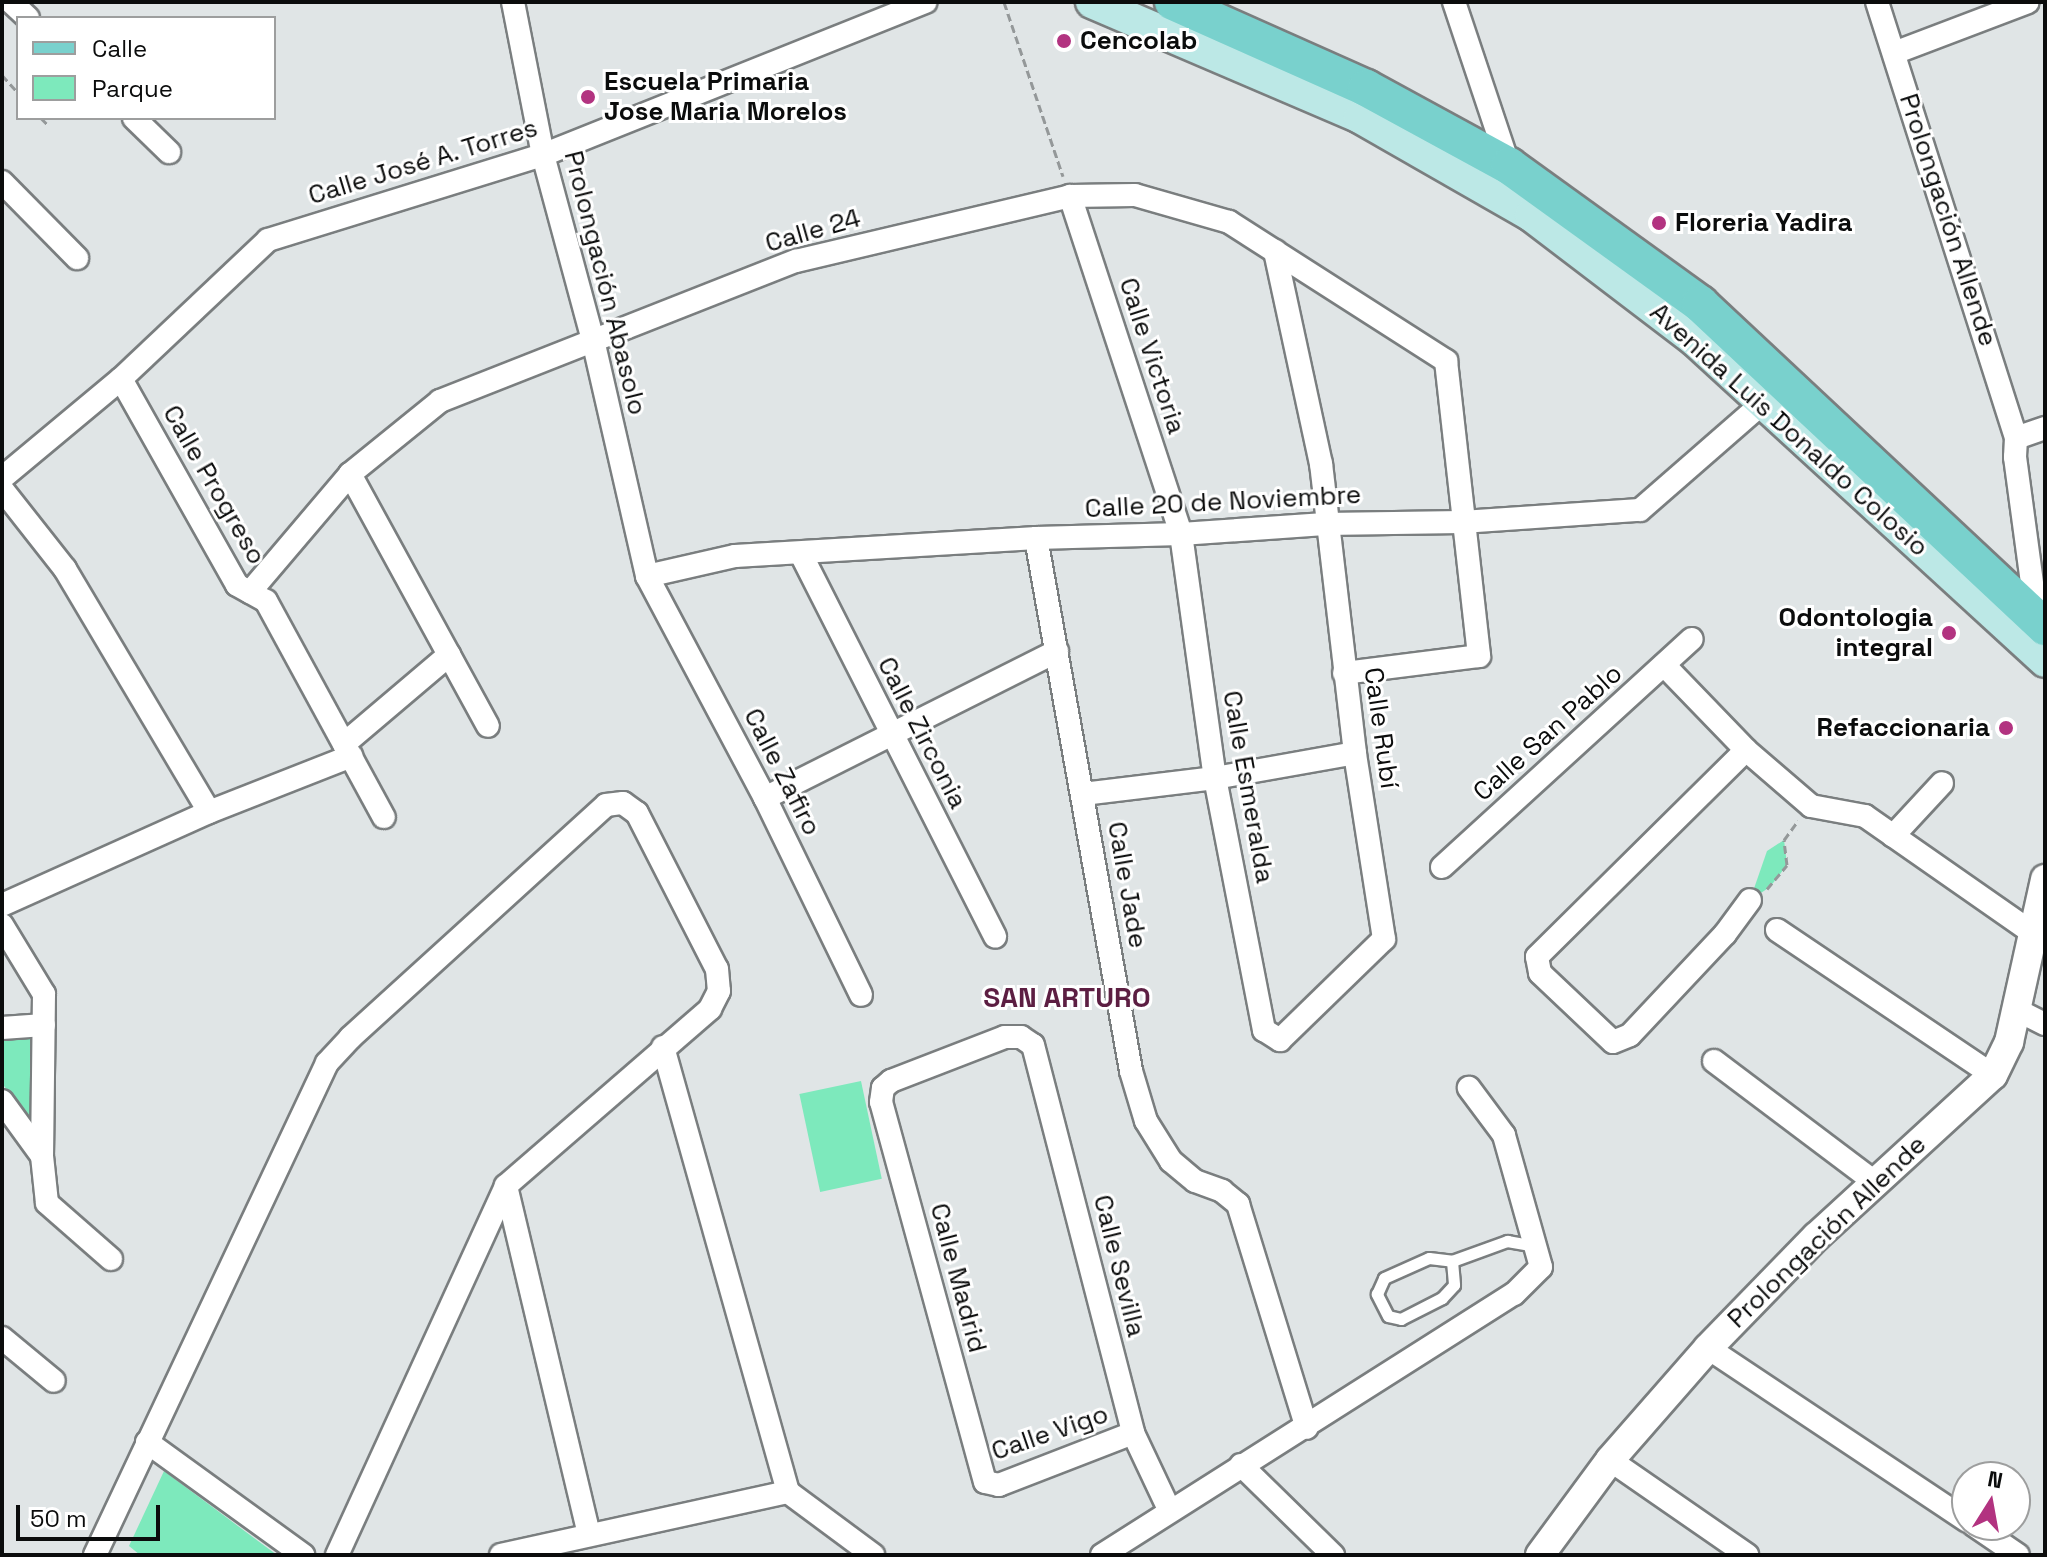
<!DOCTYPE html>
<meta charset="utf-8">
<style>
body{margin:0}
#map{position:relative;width:2047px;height:1557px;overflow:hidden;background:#e0e5e6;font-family:"Space Grotesk",sans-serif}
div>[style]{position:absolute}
.green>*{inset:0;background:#7de9bc;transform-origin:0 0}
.path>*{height:3px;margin-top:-1.5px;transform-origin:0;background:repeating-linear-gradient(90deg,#949899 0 8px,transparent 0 12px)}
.roads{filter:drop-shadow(2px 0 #7a7e7f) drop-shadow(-2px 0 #7a7e7f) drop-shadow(0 2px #7a7e7f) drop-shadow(0 -2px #7a7e7f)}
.service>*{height:11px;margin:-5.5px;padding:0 5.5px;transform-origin:5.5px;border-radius:5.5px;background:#fff}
.minor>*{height:22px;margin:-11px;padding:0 11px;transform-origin:11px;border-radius:11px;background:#fff}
.tertiary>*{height:28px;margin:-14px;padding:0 14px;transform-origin:14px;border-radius:14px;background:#fff}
.secondary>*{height:32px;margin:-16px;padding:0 16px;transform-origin:16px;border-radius:16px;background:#bce8e6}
.primary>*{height:36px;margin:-18px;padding:0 18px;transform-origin:18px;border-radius:18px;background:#79d1cd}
.dots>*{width:22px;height:22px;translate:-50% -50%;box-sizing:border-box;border:4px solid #fff;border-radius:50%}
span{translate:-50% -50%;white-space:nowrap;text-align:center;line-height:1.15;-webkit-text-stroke:6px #fff;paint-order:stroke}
.poi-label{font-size:26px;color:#0b0c0c;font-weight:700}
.left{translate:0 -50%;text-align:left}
.right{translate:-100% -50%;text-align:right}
.street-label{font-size:26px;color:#0b0c0c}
.neighbourhood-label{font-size:28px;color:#5c1e42;font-weight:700}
.frame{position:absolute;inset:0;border:4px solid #0b0c0c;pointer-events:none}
.legend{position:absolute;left:16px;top:16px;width:260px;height:104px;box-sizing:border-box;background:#fff;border:2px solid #9d9e9e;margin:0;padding:10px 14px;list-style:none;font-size:24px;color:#0b0c0c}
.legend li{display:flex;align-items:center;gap:16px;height:40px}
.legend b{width:40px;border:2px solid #9d9e9e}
.north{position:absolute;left:1951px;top:1461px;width:80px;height:80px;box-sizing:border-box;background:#fff;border:2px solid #9d9e9e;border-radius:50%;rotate:11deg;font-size:22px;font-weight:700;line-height:32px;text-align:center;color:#0b0c0c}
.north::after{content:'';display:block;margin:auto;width:28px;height:36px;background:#b23380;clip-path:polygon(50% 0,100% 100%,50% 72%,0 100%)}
.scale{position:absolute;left:16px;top:1505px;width:144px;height:36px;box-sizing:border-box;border:4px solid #0b0c0c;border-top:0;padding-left:10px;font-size:24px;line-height:28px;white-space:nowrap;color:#0b0c0c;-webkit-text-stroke:6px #fff;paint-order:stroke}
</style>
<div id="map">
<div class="green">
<i style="clip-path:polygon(1784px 840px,1787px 865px,1770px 887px,1750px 900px,1767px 851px)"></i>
<i style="clip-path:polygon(32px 1038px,32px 1126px,2px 1083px,2px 1039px)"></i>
<i style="left:861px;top:1081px;width:100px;height:63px;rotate:78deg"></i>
<i style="clip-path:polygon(164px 1471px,277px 1555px,140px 1555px,129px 1546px)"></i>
</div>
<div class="path">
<i style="left:1004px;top:2px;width:184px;rotate:71.3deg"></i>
<i style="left:2px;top:75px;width:24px;rotate:48deg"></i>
<i style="left:41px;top:118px;width:11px;rotate:45deg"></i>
<i style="left:1767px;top:889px;width:31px;rotate:-50deg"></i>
<i style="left:1787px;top:865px;width:25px;rotate:-97deg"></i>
<i style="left:1784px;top:840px;width:24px;rotate:-54deg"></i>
</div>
<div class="roads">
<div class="service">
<i style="left:1452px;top:1261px;width:24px;rotate:85deg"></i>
<i style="left:1454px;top:1285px;width:18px;rotate:133deg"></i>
<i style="left:1442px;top:1298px;width:46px;rotate:152.9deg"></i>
<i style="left:1401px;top:1319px;width:13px;rotate:-167deg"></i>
<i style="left:1388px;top:1316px;width:25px;rotate:-117deg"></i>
<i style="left:1377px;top:1294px;width:17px;rotate:-66deg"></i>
<i style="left:1384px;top:1278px;width:49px;rotate:-24deg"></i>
<i style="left:1429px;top:1258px;width:23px;rotate:7deg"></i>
<i style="left:1452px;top:1261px;width:59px;rotate:-20deg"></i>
<i style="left:1507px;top:1241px;width:28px;rotate:10deg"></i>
</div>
<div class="minor">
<i style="left:11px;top:2px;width:23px;rotate:43deg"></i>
<i style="left:513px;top:2px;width:156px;rotate:78.9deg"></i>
<i style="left:543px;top:155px;width:192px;rotate:74.9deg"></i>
<i style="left:593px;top:340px;width:242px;rotate:77.1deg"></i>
<i style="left:647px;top:576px;width:251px;rotate:62deg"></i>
<i style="left:765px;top:798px;width:219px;rotate:64deg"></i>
<i style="left:1454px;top:2px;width:173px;rotate:71.5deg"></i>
<i style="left:1877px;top:2px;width:458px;rotate:72.3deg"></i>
<i style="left:2016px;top:438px;width:19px;rotate:93deg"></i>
<i style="left:2015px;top:457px;width:164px;rotate:82.3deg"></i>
<i style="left:1894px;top:53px;width:143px;rotate:-20.8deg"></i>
<i style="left:134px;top:118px;width:49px;rotate:44.2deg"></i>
<i style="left:2px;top:182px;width:107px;rotate:45.4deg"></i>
<i style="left:1070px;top:196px;width:356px;rotate:71.8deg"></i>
<i style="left:1181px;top:534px;width:246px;rotate:82.1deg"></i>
<i style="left:1215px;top:778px;width:257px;rotate:79deg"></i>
<i style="left:1264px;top:1030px;width:19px;rotate:32deg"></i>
<i style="left:1280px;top:1040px;width:145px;rotate:-44.2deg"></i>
<i style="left:1384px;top:939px;width:188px;rotate:-98.9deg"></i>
<i style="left:1355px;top:753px;width:291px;rotate:-96.7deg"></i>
<i style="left:1321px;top:464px;width:218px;rotate:-102.2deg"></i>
<i style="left:121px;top:379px;width:236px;rotate:60.6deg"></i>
<i style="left:237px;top:585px;width:33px;rotate:29deg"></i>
<i style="left:266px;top:601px;width:246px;rotate:61.4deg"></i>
<i style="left:2016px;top:438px;width:31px;rotate:-19deg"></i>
<i style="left:350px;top:474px;width:287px;rotate:61.3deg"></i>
<i style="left:2px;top:478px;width:155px;rotate:-39.8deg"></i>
<i style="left:121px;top:379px;width:202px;rotate:-43.4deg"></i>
<i style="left:268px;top:240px;width:288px;rotate:-17.2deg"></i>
<i style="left:543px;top:155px;width:412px;rotate:-21.8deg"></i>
<i style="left:2px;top:489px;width:102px;rotate:51.8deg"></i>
<i style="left:65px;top:569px;width:282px;rotate:59.3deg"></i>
<i style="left:1036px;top:538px;width:541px;rotate:79.89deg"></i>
<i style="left:1131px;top:1071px;width:52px;rotate:73.3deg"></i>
<i style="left:1146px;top:1121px;width:47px;rotate:58deg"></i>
<i style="left:1171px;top:1161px;width:31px;rotate:40deg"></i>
<i style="left:1195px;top:1181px;width:29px;rotate:20deg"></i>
<i style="left:1222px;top:1191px;width:21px;rotate:39deg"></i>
<i style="left:1238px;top:1204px;width:234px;rotate:72.9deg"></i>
<i style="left:801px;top:554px;width:429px;rotate:63.1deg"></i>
<i style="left:647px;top:576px;width:90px;rotate:-12.8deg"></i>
<i style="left:735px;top:556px;width:302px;rotate:-3.4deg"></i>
<i style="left:1036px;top:538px;width:145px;rotate:-1.6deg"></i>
<i style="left:1181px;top:534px;width:144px;rotate:-4deg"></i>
<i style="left:1325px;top:524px;width:137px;rotate:-0.8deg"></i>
<i style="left:1462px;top:522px;width:178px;rotate:-3.9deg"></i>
<i style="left:1640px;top:510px;width:164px;rotate:-41.1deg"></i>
<i style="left:250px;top:592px;width:155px;rotate:-49.7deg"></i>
<i style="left:350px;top:474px;width:116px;rotate:-39deg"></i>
<i style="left:440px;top:401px;width:383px;rotate:-21.5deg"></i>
<i style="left:796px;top:261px;width:282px;rotate:-13.3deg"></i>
<i style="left:1070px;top:196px;width:65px;rotate:-0.9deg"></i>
<i style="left:1135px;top:195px;width:98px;rotate:16deg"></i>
<i style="left:1229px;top:222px;width:258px;rotate:32.6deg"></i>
<i style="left:1446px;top:361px;width:297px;rotate:83.6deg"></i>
<i style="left:1479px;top:656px;width:136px;rotate:172.8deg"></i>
<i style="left:1664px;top:665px;width:118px;rotate:46deg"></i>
<i style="left:1746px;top:750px;width:86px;rotate:40.7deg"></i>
<i style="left:1811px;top:806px;width:55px;rotate:10.5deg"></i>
<i style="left:1865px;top:816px;width:218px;rotate:34.9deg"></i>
<i style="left:344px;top:744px;width:138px;rotate:-40.3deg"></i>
<i style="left:1746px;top:750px;width:294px;rotate:135.3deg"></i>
<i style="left:1537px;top:957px;width:16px;rotate:79deg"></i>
<i style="left:1540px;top:973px;width:100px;rotate:43.4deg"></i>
<i style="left:1613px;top:1042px;width:18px;rotate:-22deg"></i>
<i style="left:1630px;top:1035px;width:139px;rotate:-46.8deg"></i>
<i style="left:1725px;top:934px;width:42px;rotate:-53.7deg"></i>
<i style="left:1083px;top:794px;width:133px;rotate:-6.9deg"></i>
<i style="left:1215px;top:778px;width:142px;rotate:-10.1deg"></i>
<i style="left:765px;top:798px;width:327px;rotate:-26.7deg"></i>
<i style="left:1893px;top:836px;width:72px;rotate:-47.2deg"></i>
<i style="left:1442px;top:867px;width:338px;rotate:-42.4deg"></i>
<i style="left:2px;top:905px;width:227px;rotate:-24.2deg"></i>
<i style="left:209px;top:812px;width:153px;rotate:-21.5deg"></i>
<i style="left:2px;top:925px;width:81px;rotate:58.7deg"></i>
<i style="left:44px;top:994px;width:162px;rotate:90.7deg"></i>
<i style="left:42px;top:1156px;width:47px;rotate:83.9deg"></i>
<i style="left:47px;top:1203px;width:85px;rotate:41.2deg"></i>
<i style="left:1777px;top:930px;width:260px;rotate:33.9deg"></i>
<i style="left:2017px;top:1010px;width:31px;rotate:27deg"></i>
<i style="left:2px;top:1028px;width:42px;rotate:-4.1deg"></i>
<i style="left:663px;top:1047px;width:462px;rotate:74.3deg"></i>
<i style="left:788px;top:1492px;width:106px;rotate:36.5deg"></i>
<i style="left:1714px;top:1061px;width:203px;rotate:37deg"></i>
<i style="left:2px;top:1101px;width:68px;rotate:54deg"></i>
<i style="left:506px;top:1186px;width:358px;rotate:76.6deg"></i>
<i style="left:2px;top:1338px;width:67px;rotate:39.6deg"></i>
<i style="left:1708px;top:1348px;width:311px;rotate:33.7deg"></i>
<i style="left:1133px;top:1433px;width:144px;rotate:158.8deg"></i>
<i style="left:999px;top:1485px;width:14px;rotate:-168deg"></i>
<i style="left:985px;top:1482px;width:394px;rotate:-105.3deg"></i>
<i style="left:881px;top:1102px;width:14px;rotate:-82deg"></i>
<i style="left:883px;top:1088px;width:11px;rotate:-41deg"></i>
<i style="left:891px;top:1081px;width:122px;rotate:-21.1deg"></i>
<i style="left:1005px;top:1037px;width:16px"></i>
<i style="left:1021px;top:1037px;width:14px;rotate:34deg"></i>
<i style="left:1033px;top:1045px;width:401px;rotate:75.5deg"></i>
<i style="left:1133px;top:1433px;width:84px;rotate:64.7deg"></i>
<i style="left:147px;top:1442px;width:193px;rotate:35.9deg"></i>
<i style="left:1610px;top:1460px;width:167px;rotate:34.7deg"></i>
<i style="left:1241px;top:1465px;width:129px;rotate:44.4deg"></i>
<i style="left:1974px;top:1525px;width:53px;rotate:34.3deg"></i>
<i style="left:95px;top:1555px;width:544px;rotate:-64.75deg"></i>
<i style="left:327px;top:1063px;width:34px;rotate:-47deg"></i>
<i style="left:350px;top:1038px;width:346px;rotate:-42.3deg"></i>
<i style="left:606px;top:805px;width:17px;rotate:-7deg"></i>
<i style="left:623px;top:803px;width:17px;rotate:36deg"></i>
<i style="left:637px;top:813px;width:175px;rotate:62.9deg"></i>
<i style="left:717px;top:969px;width:22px;rotate:85deg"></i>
<i style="left:719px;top:991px;width:20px;rotate:117deg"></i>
<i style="left:710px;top:1009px;width:270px;rotate:139.1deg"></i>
<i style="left:506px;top:1186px;width:406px;rotate:114.6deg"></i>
<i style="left:501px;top:1555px;width:294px;rotate:-12.4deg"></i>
<i style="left:1102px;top:1555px;width:488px;rotate:-32.4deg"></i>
<i style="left:1514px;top:1294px;width:38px;rotate:-45deg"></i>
<i style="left:1541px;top:1267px;width:137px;rotate:-105.7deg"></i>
<i style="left:1504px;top:1135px;width:59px;rotate:-126.7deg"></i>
</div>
<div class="tertiary">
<i style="left:1540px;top:1555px;width:118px;rotate:-53.6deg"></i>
<i style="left:1610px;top:1460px;width:149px;rotate:-48.8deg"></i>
<i style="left:1708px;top:1348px;width:155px;rotate:-45.8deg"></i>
<i style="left:1816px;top:1237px;width:240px;rotate:-42.5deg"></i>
<i style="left:1993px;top:1075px;width:37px;rotate:-64deg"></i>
<i style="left:2009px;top:1042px;width:167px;rotate:-77.5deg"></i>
</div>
<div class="secondary">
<i style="left:1092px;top:2px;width:292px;rotate:23.2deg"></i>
<i style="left:1360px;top:117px;width:197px;rotate:29.8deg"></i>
<i style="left:1531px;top:215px;width:206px;rotate:37.3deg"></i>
<i style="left:1695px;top:340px;width:475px;rotate:42.5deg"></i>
</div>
<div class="primary">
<i style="left:1173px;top:2px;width:211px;rotate:24deg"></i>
<i style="left:1366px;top:88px;width:163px;rotate:28.6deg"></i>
<i style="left:1509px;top:166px;width:236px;rotate:35.8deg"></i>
<i style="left:1700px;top:304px;width:473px;rotate:43.1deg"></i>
</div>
</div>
<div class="dots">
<i style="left:1064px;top:41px;background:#b23380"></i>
<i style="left:588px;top:97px;background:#b23380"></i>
<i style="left:1659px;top:223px;background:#b23380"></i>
<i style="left:1949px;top:633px;background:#b23380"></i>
<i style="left:2006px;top:728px;background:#b23380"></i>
</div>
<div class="poi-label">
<span class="left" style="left:1080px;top:41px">Cencolab</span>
<span class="left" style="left:604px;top:97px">Escuela Primaria<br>Jose Maria Morelos</span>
<span class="left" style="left:1675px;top:223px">Floreria Yadira</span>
<span class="right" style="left:1933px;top:633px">Odontologia<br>integral</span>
<span class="right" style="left:1990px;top:728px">Refaccionaria</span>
</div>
<div class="street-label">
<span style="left:423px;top:162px;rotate:-17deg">Calle José A. Torres</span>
<span style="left:1948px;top:220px;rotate:72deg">Prolongación Allende</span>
<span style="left:813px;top:231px;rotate:-16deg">Calle 24</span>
<span style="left:605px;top:283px;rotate:76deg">Prolongación Abasolo</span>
<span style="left:1152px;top:356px;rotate:72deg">Calle Victoria</span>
<span style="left:1789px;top:430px;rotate:42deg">Avenida Luis Donaldo Colosio</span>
<span style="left:214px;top:485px;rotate:60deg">Calle Progreso</span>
<span style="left:1223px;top:502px;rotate:-3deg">Calle 20 de Noviembre</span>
<span style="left:1381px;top:728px;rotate:82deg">Calle Rubí</span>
<span style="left:922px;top:733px;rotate:63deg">Calle Zirconia</span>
<span style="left:1548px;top:733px;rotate:-42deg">Calle San Pablo</span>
<span style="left:782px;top:772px;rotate:63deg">Calle Zafiro</span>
<span style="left:1248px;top:787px;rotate:80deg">Calle Esmeralda</span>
<span style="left:1127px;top:885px;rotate:80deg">Calle Jade</span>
<span style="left:1827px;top:1232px;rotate:-44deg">Prolongación Allende</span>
<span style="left:1119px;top:1266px;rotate:76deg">Calle Sevilla</span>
<span style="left:958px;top:1278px;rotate:75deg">Calle Madrid</span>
<span style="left:1050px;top:1433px;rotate:-19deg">Calle Vigo</span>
</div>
<div class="neighbourhood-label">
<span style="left:1067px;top:997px">SAN ARTURO</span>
</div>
<div class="frame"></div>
<ul class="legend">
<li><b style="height:10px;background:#79d1cd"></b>Calle</li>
<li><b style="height:22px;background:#7de9bc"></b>Parque</li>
</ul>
<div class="north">N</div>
<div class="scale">50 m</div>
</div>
